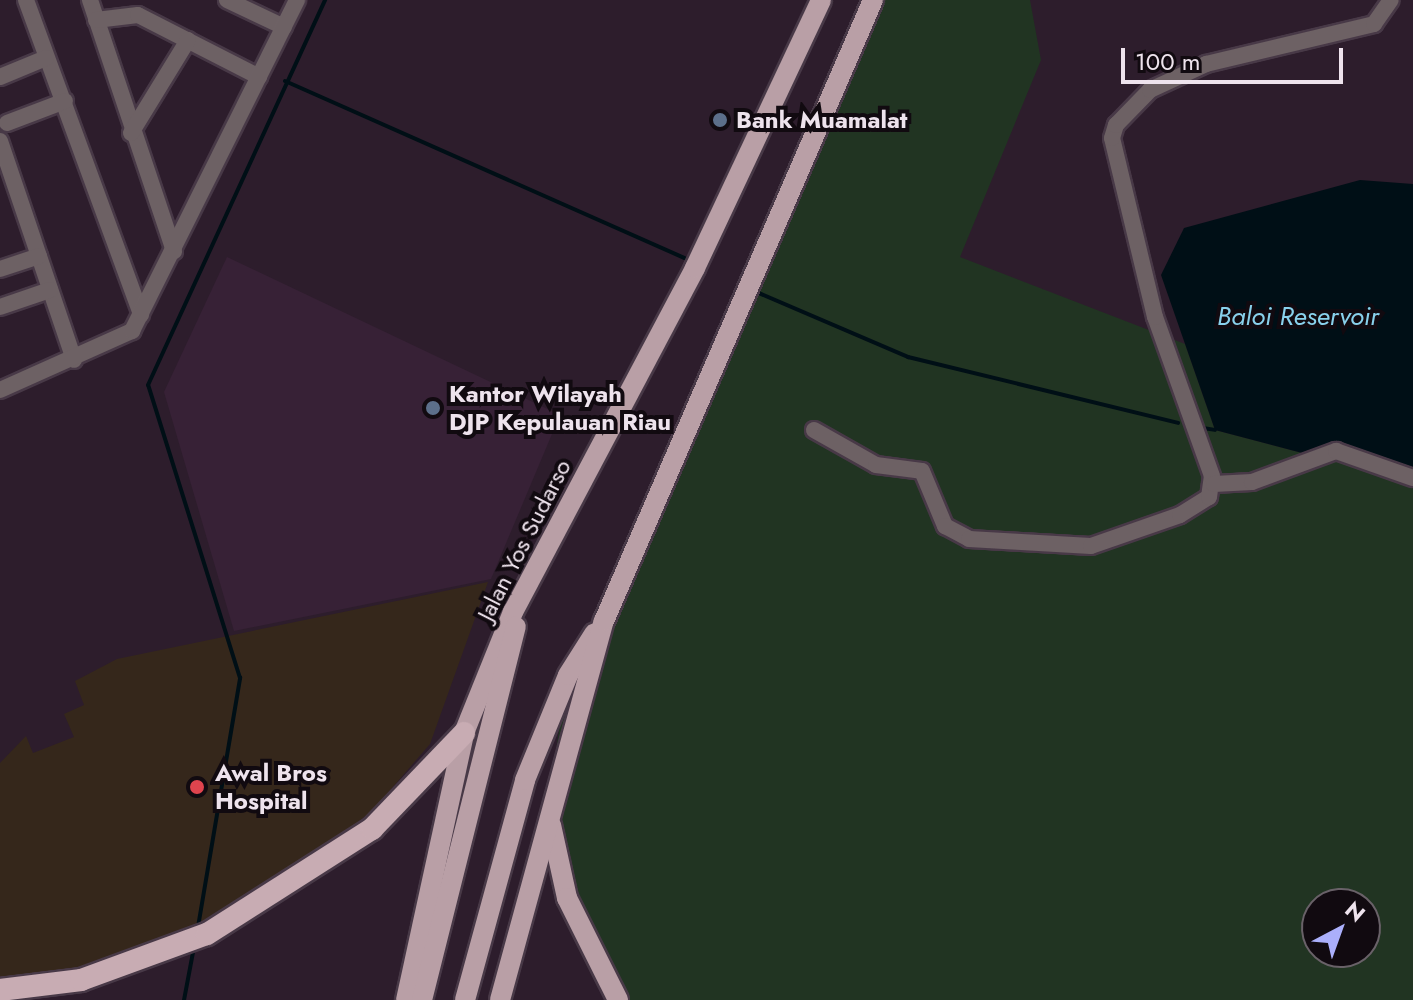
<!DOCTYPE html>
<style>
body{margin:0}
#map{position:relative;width:1413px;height:1000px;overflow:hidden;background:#2d1d2c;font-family:Jost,sans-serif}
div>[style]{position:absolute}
.built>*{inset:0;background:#372136}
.medical>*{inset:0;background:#35271b}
.green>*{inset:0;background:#213422}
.water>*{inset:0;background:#000f16}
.stream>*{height:4px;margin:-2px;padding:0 2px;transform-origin:2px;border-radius:2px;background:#000f16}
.roads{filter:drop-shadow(2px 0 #483947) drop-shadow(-2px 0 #483947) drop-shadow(0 2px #483947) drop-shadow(0 -2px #483947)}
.minor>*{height:16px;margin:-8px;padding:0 8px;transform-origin:8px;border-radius:8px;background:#6d6164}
.primary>*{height:20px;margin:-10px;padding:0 10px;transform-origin:10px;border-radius:10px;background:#b99fa6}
.trunk>*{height:22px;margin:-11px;padding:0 11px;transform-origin:11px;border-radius:11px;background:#c8acb3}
.dots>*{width:22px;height:22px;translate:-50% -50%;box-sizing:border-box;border:4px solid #110a10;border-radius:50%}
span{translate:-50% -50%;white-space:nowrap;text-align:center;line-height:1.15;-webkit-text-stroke:8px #110a10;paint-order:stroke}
.poi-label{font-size:24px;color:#eee3ed;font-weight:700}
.left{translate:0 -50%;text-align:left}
.street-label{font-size:24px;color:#eee3ed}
.water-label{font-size:26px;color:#89d1ec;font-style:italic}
.north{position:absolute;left:1301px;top:888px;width:80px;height:80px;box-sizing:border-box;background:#110a10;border:2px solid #696168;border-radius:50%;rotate:41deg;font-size:22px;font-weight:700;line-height:32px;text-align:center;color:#eee3ed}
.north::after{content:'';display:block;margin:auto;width:28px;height:36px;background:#abaffb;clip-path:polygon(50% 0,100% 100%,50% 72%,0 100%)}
.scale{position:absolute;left:1121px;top:48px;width:222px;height:36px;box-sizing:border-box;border:4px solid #eee3ed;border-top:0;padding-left:10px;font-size:24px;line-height:28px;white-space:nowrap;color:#eee3ed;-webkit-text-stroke:6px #110a10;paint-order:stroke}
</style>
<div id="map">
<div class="built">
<i style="clip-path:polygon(227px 257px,560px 415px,491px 579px,234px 631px,164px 392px)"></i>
</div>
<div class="medical">
<i style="clip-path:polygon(488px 582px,430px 744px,373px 810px,308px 862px,159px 948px,57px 974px,0 979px,0 763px,26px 736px,33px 753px,74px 737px,64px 714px,84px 705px,75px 681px,117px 659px)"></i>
</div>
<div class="green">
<i style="clip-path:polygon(evenodd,873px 0,1030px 0,1041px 60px,960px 257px,1185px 344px,1215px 430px,1306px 454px,1413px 467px,1413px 1000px,624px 1000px,576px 887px,556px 819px,550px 789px,562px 711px,873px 0,1317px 904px,1365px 904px,1365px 952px,1317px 952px,1317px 904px)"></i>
</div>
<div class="water">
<i style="clip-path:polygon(1360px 180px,1413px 184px,1413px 467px,1306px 454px,1215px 430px,1161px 275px,1184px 228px)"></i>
</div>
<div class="stream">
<i style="left:285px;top:81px;width:442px;rotate:23.9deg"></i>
<i style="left:754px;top:291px;width:168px;rotate:23.2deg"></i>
<i style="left:908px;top:357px;width:278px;rotate:13.7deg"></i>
<i style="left:1203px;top:428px;width:12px;rotate:9deg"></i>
<i style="left:198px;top:927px;width:253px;rotate:-80.4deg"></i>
<i style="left:240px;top:678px;width:307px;rotate:-107.4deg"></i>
<i style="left:148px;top:385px;width:424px;rotate:-65.3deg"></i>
<i style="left:184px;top:1000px;width:54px;rotate:-79.3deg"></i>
</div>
<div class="roads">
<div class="minor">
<i style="left:26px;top:0;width:335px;rotate:69.9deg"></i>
<i style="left:90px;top:0;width:265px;rotate:71.5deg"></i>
<i style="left:227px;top:0;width:63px;rotate:25.3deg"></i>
<i style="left:96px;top:20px;width:42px;rotate:-6.8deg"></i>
<i style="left:138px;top:15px;width:136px;rotate:27.1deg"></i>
<i style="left:0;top:77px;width:50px;rotate:-22.4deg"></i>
<i style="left:7px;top:123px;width:62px;rotate:-20.8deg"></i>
<i style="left:131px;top:133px;width:109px;rotate:-58.5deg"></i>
<i style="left:0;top:141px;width:231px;rotate:71.3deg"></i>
<i style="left:0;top:269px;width:41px;rotate:-18.4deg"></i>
<i style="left:0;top:307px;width:53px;rotate:-18.8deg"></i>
<i style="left:0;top:390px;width:145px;rotate:-24.1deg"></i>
<i style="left:132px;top:331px;width:370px;rotate:-63.5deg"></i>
<i style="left:814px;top:430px;width:71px;rotate:29.4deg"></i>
<i style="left:876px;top:465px;width:46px;rotate:7.4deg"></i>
<i style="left:922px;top:471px;width:60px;rotate:67.3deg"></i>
<i style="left:945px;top:526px;width:27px;rotate:28deg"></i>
<i style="left:969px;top:539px;width:122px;rotate:3.3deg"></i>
<i style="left:1091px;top:546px;width:94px;rotate:-19.2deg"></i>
<i style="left:1180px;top:515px;width:34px;rotate:-32deg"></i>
<i style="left:1209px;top:497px;width:21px;rotate:-82deg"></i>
<i style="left:1212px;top:476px;width:169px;rotate:-109.7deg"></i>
<i style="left:1155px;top:317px;width:184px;rotate:-103.5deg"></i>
<i style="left:1112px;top:138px;width:14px;rotate:-73deg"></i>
<i style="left:1116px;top:125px;width:49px;rotate:-45.8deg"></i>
<i style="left:1150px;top:90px;width:62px;rotate:-24.9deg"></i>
<i style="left:1206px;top:64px;width:173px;rotate:-13.4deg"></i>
<i style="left:1374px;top:24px;width:29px;rotate:-55deg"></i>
<i style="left:1214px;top:484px;width:38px;rotate:-3deg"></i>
<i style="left:1252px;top:482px;width:90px;rotate:-20.3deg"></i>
<i style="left:1336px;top:451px;width:82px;rotate:19.3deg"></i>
</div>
<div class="primary">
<i style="left:551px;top:825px;width:75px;rotate:77.6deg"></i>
<i style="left:567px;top:898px;width:114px;rotate:63.4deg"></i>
<i style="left:406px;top:1000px;width:273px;rotate:-77.7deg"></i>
<i style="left:464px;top:733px;width:131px;rotate:-68deg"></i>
<i style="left:513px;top:612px;width:389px;rotate:-62.1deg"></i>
<i style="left:695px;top:268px;width:296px;rotate:-64.8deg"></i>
<i style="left:422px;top:1000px;width:385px;rotate:-75.9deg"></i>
<i style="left:465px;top:1000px;width:228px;rotate:-74.7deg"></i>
<i style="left:525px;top:780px;width:113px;rotate:-67.7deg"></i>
<i style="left:568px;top:675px;width:49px;rotate:-57.6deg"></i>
<i style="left:500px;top:1000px;width:393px;rotate:-74.7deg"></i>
<i style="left:604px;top:621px;width:677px;rotate:-66.58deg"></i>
</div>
<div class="trunk">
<i style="left:0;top:990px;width:82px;rotate:-7deg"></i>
<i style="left:81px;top:980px;width:134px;rotate:-20.1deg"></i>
<i style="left:207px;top:934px;width:196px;rotate:-32.5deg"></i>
<i style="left:372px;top:829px;width:133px;rotate:-46.2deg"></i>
</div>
</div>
<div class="dots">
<i style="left:720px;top:120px;background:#5c6f8a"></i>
<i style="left:433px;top:408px;background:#5c6f8a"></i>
<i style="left:197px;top:787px;background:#e0444e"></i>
</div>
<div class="poi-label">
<span class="left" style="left:736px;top:120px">Bank Muamalat</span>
<span class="left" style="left:449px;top:408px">Kantor Wilayah<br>DJP Kepulauan Riau</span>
<span class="left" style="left:215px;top:787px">Awal Bros<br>Hospital</span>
</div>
<div class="street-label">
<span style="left:524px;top:540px;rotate:-63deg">Jalan Yos Sudarso</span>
</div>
<div class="water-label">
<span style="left:1298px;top:317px">Baloi Reservoir</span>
</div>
<div class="north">N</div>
<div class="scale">100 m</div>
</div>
